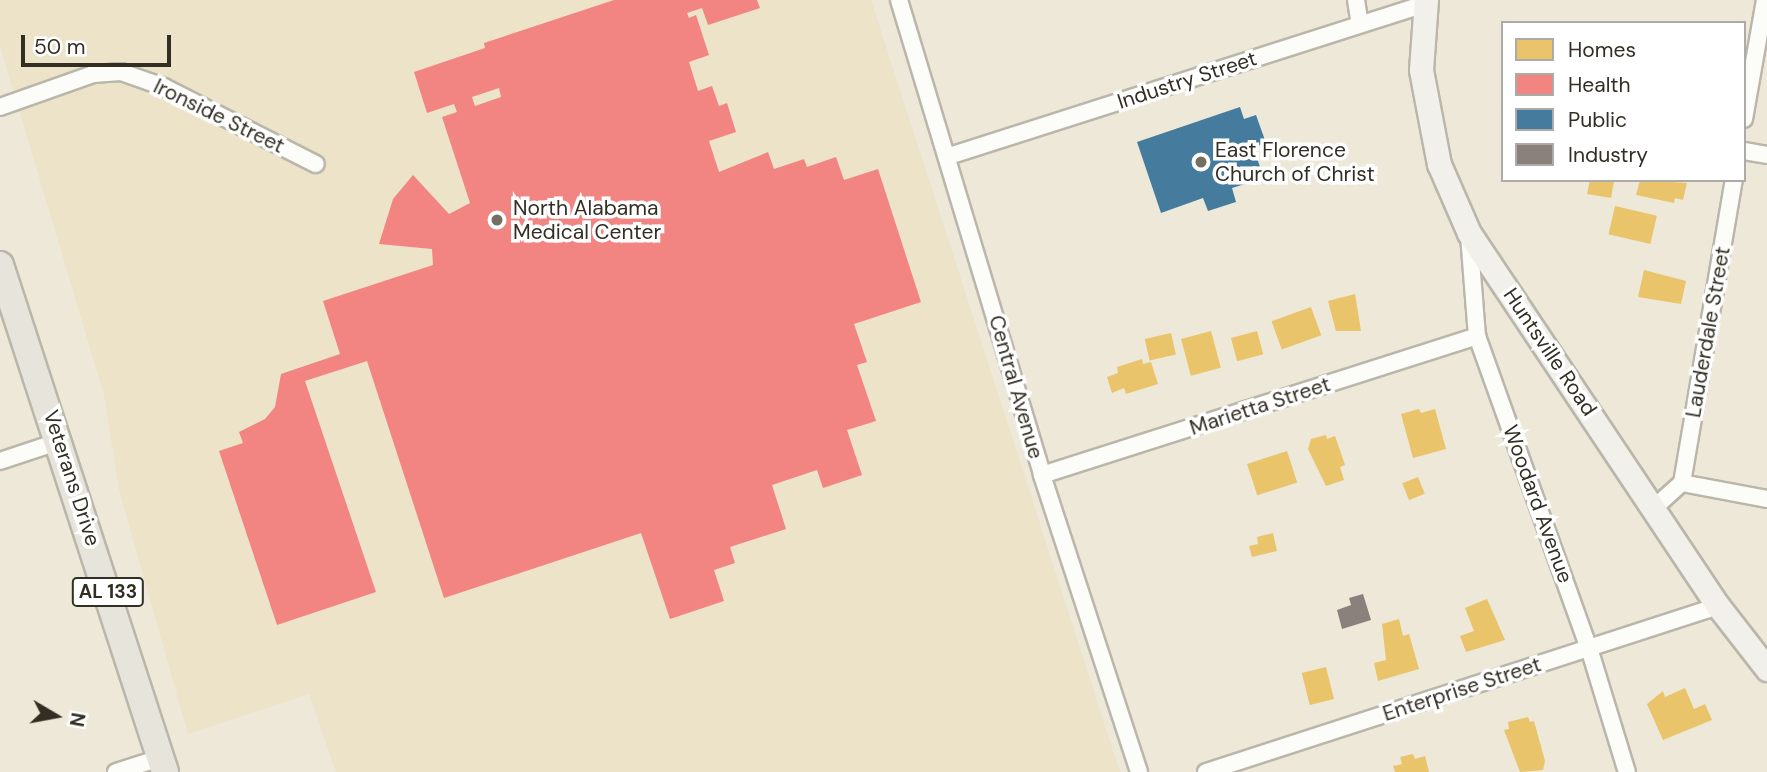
<!DOCTYPE html>
<style>
body{margin:0}
#map{position:relative;width:1767px;height:772px;overflow:hidden;background:#ede8d8;font-family:"DM Sans",sans-serif}
div>[style]{position:absolute}
.built>*{inset:0;background:#ece3c8}
.homes>*{inset:0;background:#e9c46a;transform-origin:0 0}
.health>*{inset:0;background:#f28482}
.public>*{inset:0;background:#457b9d}
.industry>*{inset:0;background:#8a817c}
.roads{filter:drop-shadow(2px 0 #bab6aa) drop-shadow(-2px 0 #bab6aa) drop-shadow(0 2px #bab6aa) drop-shadow(0 -2px #bab6aa)}
.minor>*{height:16px;margin:-8px;padding:0 8px;transform-origin:8px;border-radius:8px;background:#fcfcf9}
.secondary>*{height:23px;margin:-11.5px;padding:0 11.5px;transform-origin:11.5px;border-radius:11.5px;background:#f1f0eb}
.primary>*{height:26px;margin:-13px;padding:0 13px;transform-origin:13px;border-radius:13px;background:#e7e5db}
.dots>*{width:19px;height:19px;translate:-50% -50%;box-sizing:border-box;border:4px solid #fff;border-radius:50%}
span{translate:-50% -50%;white-space:nowrap;text-align:center;line-height:1.15;-webkit-text-stroke:7px #fff;paint-order:stroke}
.shield-label span{padding:2px 5px;background:#fff;border:2px solid;border-radius:5px;-webkit-text-stroke-width:0}
.shield-label{font-size:19px;color:#322e23;font-weight:700}
.street-label{font-size:21px;color:#322e23}
.poi-label{font-size:21px;color:#322e23}
.left{translate:0 -50%;text-align:left}
.legend{position:absolute;left:1501px;top:21px;width:245px;height:161px;box-sizing:border-box;background:#fff;border:2px solid #adaba7;margin:0;padding:9px 12px;list-style:none;font-size:21px;color:#322e23}
.legend li{display:flex;align-items:center;gap:14px;height:35px}
.legend b{width:35px;border:2px solid #adaba7}
.north{position:absolute;left:21px;top:681px;width:70px;height:70px;-webkit-text-stroke:5px #fff;paint-order:stroke;rotate:100deg;font-size:19px;font-weight:700;line-height:28px;text-align:center;color:#322e23}
.north::after{content:'';display:block;margin:auto;width:24px;height:32px;background:#322e23;clip-path:polygon(50% 0,100% 100%,50% 72%,0 100%)}
.scale{position:absolute;left:21px;top:35px;width:150px;height:32px;box-sizing:border-box;border:4px solid #322e23;border-top:0;padding-left:9px;font-size:21px;line-height:24px;white-space:nowrap;color:#322e23;-webkit-text-stroke:5px #fff;paint-order:stroke}
</style>
<div id="map">
<div class="built">
<i style="clip-path:polygon(0 0,871px 0,1120px 772px,336px 772px,309px 694px,188px 734px,119px 490px,104px 395px,0 46px)"></i>
</div>
<div class="homes">
<i style="clip-path:polygon(1590px 180px,1614px 181px,1611px 198px,1587px 194px)"></i>
<i style="clip-path:polygon(1640px 180px,1687px 183px,1683px 200px,1675px 198px,1674px 203px,1636px 195px)"></i>
<i style="left:1615px;top:206px;width:43px;height:29px;rotate:13deg"></i>
<i style="clip-path:polygon(1644px 270px,1686px 281px,1681px 304px,1638px 297px)"></i>
<i style="clip-path:polygon(1355px 294px,1361px 331px,1336px 331px,1328px 301px)"></i>
<i style="left:1311px;top:307px;width:30px;height:42px;rotate:70deg"></i>
<i style="left:1211px;top:331px;width:38px;height:31px;rotate:75deg"></i>
<i style="left:1257px;top:331px;width:24px;height:27px;rotate:75deg"></i>
<i style="left:1171px;top:333px;width:22px;height:27px;rotate:77deg"></i>
<i style="clip-path:polygon(1142px 359px,1143px 364px,1151px 362px,1158px 384px,1126px 394px,1124px 388px,1112px 393px,1107px 377px,1118px 373px,1117px 367px)"></i>
<i style="clip-path:polygon(1419px 409px,1421px 413px,1435px 409px,1446px 449px,1413px 458px,1401px 414px)"></i>
<i style="clip-path:polygon(1326px 435px,1327px 439px,1335px 436px,1345px 465px,1340px 467px,1344px 480px,1326px 486px,1308px 449px,1311px 439px)"></i>
<i style="left:1287px;top:451px;width:33px;height:42px;rotate:72deg"></i>
<i style="left:1418px;top:477px;width:18px;height:17px;rotate:68deg"></i>
<i style="clip-path:polygon(1273px 533px,1277px 551px,1252px 557px,1249px 546px,1258px 544px,1257px 537px)"></i>
<i style="clip-path:polygon(1487px 599px,1505px 640px,1466px 652px,1460px 636px,1474px 631px,1465px 608px)"></i>
<i style="clip-path:polygon(1399px 619px,1403px 636px,1409px 634px,1419px 669px,1378px 681px,1374px 663px,1386px 660px,1382px 624px)"></i>
<i style="left:1326px;top:667px;width:33px;height:25px;rotate:76deg"></i>
<i style="clip-path:polygon(1685px 688px,1694px 709px,1705px 704px,1712px 720px,1663px 740px,1647px 704px,1663px 691px,1665px 697px)"></i>
<i style="clip-path:polygon(1528px 717px,1530px 722px,1534px 721px,1545px 761px,1543px 770px,1520px 772px,1504px 730px,1509px 729px,1508px 722px)"></i>
<i style="clip-path:polygon(1413px 754px,1415px 759px,1425px 756px,1429px 772px,1395px 772px,1393px 766px,1402px 764px,1400px 757px)"></i>
</div>
<div class="health">
<i style="clip-path:polygon(evenodd,614px 0,757px 0,760px 8px,708px 25px,702px 8px,687px 13px,689px 18px,696px 15px,709px 55px,689px 62px,698px 91px,712px 86px,719px 106px,727px 103px,736px 132px,709px 141px,719px 172px,768px 152px,774px 169px,804px 159px,807px 167px,836px 157px,844px 180px,878px 169px,921px 302px,854px 324px,867px 362px,857px 365px,876px 421px,847px 430px,862px 475px,823px 488px,817px 470px,772px 485px,786px 529px,730px 547px,735px 563px,714px 570px,724px 601px,670px 619px,641px 533px,444px 598px,367px 361px,305px 381px,376px 592px,277px 625px,219px 451px,243px 443px,239px 432px,265px 419px,275px 407px,281px 374px,340px 354px,323px 301px,433px 265px,432px 249px,379px 244px,393px 199px,413px 175px,449px 214px,470px 203px,442px 117px,457px 112px,454px 104px,427px 113px,414px 72px,485px 48px,484px 43px,614px 0,499px 88px,501px 97px,475px 106px,472px 97px,499px 88px)"></i>
</div>
<div class="public">
<i style="clip-path:polygon(1240px 107px,1244px 119px,1256px 115px,1266px 143px,1253px 147px,1264px 178px,1232px 188px,1236px 202px,1208px 211px,1203px 198px,1161px 213px,1137px 142px)"></i>
</div>
<div class="industry">
<i style="clip-path:polygon(1363px 594px,1371px 620px,1342px 629px,1337px 610px,1351px 605px,1349px 598px)"></i>
</div>
<div class="roads">
<div class="minor">
<i style="left:899px;top:0;width:496px;rotate:73.2deg"></i>
<i style="left:1042px;top:475px;width:312px;rotate:71.9deg"></i>
<i style="left:1356px;top:0;width:24px;rotate:81deg"></i>
<i style="left:0;top:107px;width:99px;rotate:-19.5deg"></i>
<i style="left:93px;top:74px;width:28px;rotate:-4deg"></i>
<i style="left:121px;top:72px;width:46px;rotate:19.2deg"></i>
<i style="left:164px;top:87px;width:170px;rotate:26.9deg"></i>
<i style="left:1744px;top:119px;width:121px;rotate:-80deg"></i>
<i style="left:1744px;top:151px;width:23px;rotate:10deg"></i>
<i style="left:949px;top:156px;width:500px;rotate:-17.7deg"></i>
<i style="left:1469px;top:235px;width:101px;rotate:85.5deg"></i>
<i style="left:1477px;top:336px;width:331px;rotate:70.3deg"></i>
<i style="left:1589px;top:648px;width:130px;rotate:73deg"></i>
<i style="left:0;top:461px;width:63px;rotate:-18.4deg"></i>
<i style="left:1042px;top:475px;width:457px;rotate:-17.7deg"></i>
<i style="left:1682px;top:483px;width:307px;rotate:-80.3deg"></i>
<i style="left:1682px;top:483px;width:86px;rotate:10.7deg"></i>
<i style="left:1655px;top:507px;width:36px;rotate:-42deg"></i>
<i style="left:116px;top:772px;width:46px;rotate:-17.7deg"></i>
<i style="left:1206px;top:772px;width:538px;rotate:-17.96deg"></i>
</div>
<div class="secondary">
<i style="left:1426px;top:0;width:70px;rotate:94.1deg"></i>
<i style="left:1421px;top:70px;width:96px;rotate:79.2deg"></i>
<i style="left:1439px;top:164px;width:75px;rotate:66.5deg"></i>
<i style="left:1469px;top:233px;width:448px;rotate:56.3deg"></i>
<i style="left:1718px;top:606px;width:80px;rotate:52.1deg"></i>
</div>
<div class="primary">
<i style="left:0;top:265px;width:533px;rotate:71.97deg"></i>
</div>
</div>
<div class="dots">
<i style="left:1201px;top:162px;background:#736f62"></i>
<i style="left:497px;top:220px;background:#736f62"></i>
</div>
<div class="shield-label">
<span style="left:108px;top:592px">AL 133</span>
</div>
<div class="street-label">
<span style="left:1187px;top:80px;rotate:-18deg">Industry Street</span>
<span style="left:219px;top:116px;rotate:26deg">Ironside Street</span>
<span style="left:1708px;top:332px;rotate:-80deg">Lauderdale Street</span>
<span style="left:1550px;top:352px;rotate:56deg">Huntsville Road</span>
<span style="left:1016px;top:387px;rotate:74deg">Central Avenue</span>
<span style="left:1260px;top:406px;rotate:-18deg">Marietta Street</span>
<span style="left:72px;top:478px;rotate:72deg">Veterans Drive</span>
<span style="left:1538px;top:504px;rotate:70deg">Woodard Avenue</span>
<span style="left:1462px;top:689px;rotate:-18deg">Enterprise Street</span>
</div>
<div class="poi-label">
<span class="left" style="left:1215px;top:162px">East Florence<br>Church of Christ</span>
<span class="left" style="left:513px;top:220px">North Alabama<br>Medical Center</span>
</div>
<ul class="legend">
<li><b style="height:19px;background:#e9c46a"></b>Homes</li>
<li><b style="height:19px;background:#f28482"></b>Health</li>
<li><b style="height:19px;background:#457b9d"></b>Public</li>
<li><b style="height:19px;background:#8a817c"></b>Industry</li>
</ul>
<div class="north">N</div>
<div class="scale">50 m</div>
</div>
